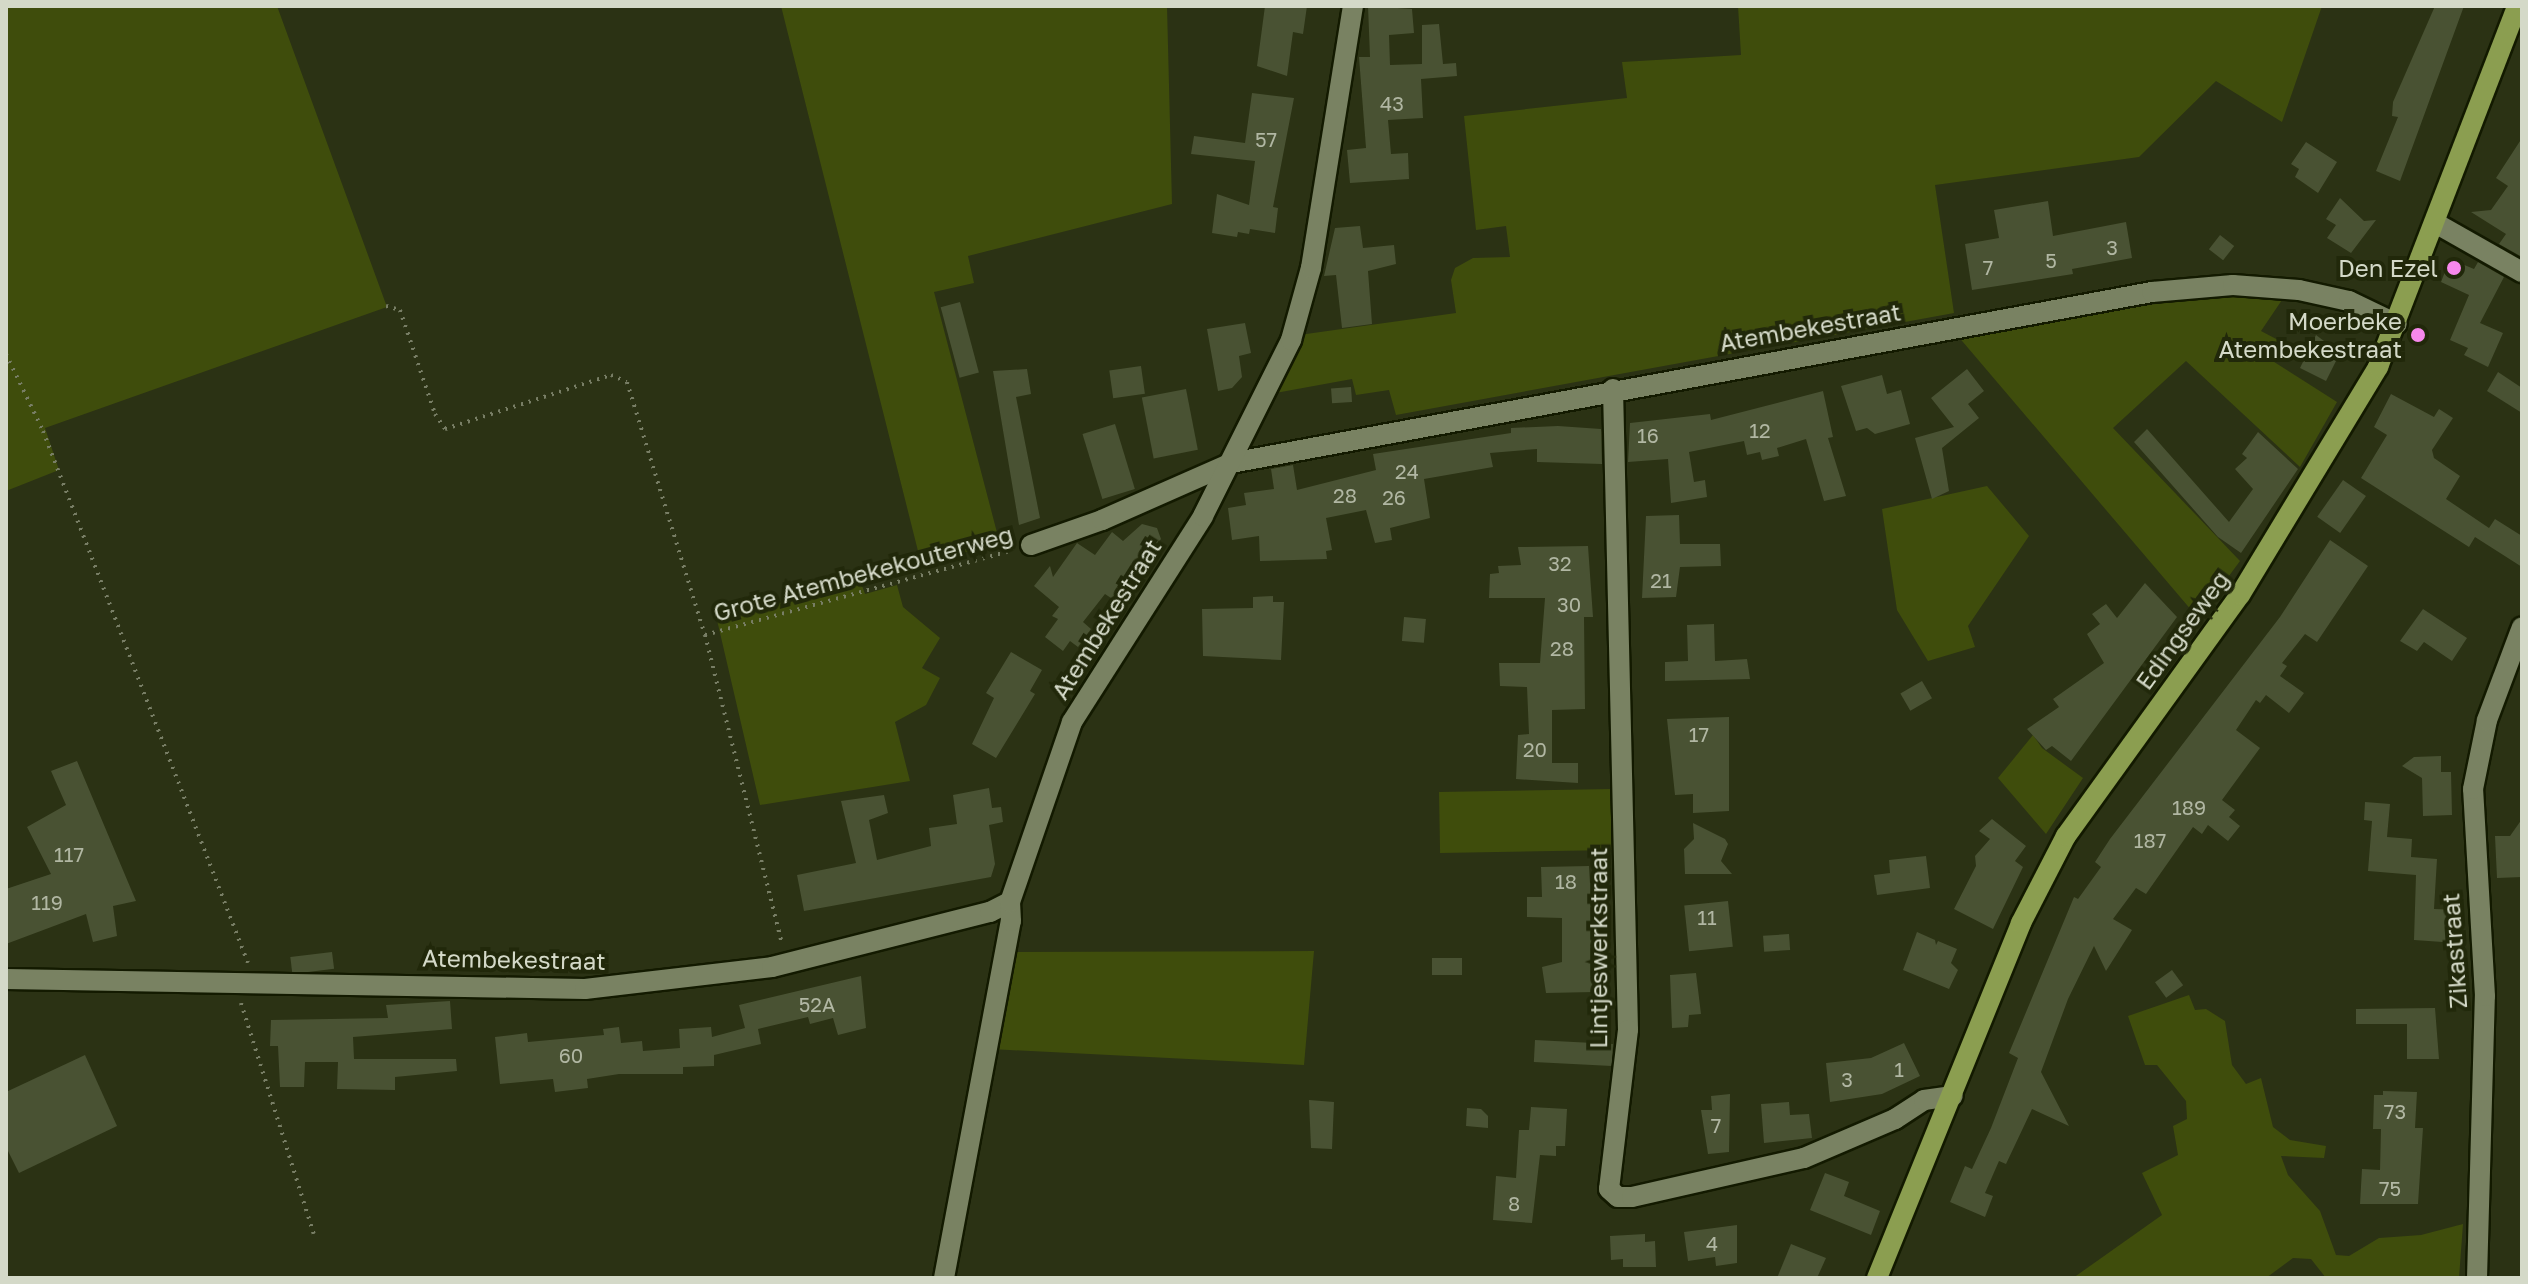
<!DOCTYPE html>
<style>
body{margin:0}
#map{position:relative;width:2528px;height:1284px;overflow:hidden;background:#2b3214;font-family:"Golos Text",sans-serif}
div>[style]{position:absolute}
.green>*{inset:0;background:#3f4d0c;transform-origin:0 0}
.building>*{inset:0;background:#495233;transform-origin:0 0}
.path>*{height:4px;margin-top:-2px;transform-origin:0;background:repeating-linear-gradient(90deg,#787e65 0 2px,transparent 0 8px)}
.roads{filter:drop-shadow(2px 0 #131a00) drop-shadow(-2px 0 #131a00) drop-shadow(0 2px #131a00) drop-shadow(0 -2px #131a00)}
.minor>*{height:20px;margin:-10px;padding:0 10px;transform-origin:10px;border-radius:10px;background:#798262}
.major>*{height:20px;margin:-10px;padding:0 10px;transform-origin:10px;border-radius:10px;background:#8b9e50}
.dots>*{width:22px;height:22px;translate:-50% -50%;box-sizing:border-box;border:4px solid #21280a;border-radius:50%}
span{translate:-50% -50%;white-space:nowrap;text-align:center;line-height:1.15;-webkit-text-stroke:8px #21280a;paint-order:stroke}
.number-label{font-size:20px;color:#b1b7a3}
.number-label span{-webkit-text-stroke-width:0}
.poi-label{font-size:24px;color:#d4d9c8}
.right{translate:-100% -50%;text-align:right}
.street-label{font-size:24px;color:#d4d9c8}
.frame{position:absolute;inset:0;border:8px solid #d4d9c8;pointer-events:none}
</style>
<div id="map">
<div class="green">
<i style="clip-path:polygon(6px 6px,277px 6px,387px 307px,45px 428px,59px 470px,6px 491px)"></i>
<i style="clip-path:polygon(781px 6px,1167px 6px,1172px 204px,968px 256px,974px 283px,934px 292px,1000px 544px,921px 563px)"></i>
<i style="clip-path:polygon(1738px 6px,2322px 6px,2282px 122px,2216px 81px,2139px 157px,1935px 185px,1954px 313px,1396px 415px,1389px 390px,1356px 395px,1352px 379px,1270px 394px,1299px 335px,1456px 313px,1451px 280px,1455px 268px,1473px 258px,1510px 257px,1506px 226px,1476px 230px,1464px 116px,1627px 98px,1622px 62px,1741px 55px)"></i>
<i style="clip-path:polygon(2233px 292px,2284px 297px,2261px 331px,2280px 341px,2271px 360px,2337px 402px,2300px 467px,2186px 361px,2113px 428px,2240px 561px,2198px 618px,1957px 335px)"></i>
<i style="clip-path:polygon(1987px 486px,2029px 536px,1968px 626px,1975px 647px,1928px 661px,1897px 610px,1882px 509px)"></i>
<i style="clip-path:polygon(860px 580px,865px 594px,897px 585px,903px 607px,940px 638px,922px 668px,940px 678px,926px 705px,895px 722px,910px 781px,760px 805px,717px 620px)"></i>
<i style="clip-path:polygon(2033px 735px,2042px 748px,2083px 778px,2046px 834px,1998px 778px)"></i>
<i style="left:1613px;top:789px;width:61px;height:174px;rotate:89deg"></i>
<i style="clip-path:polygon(1314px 951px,1304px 1065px,991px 1049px,1009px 952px)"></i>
<i style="clip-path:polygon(2189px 995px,2195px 1010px,2206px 1009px,2225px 1021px,2232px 1065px,2246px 1084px,2261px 1078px,2273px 1127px,2290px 1140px,2326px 1146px,2324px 1158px,2281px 1156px,2288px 1175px,2320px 1211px,2336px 1255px,2349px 1256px,2379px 1238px,2421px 1235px,2463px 1224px,2459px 1278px,2326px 1278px,2311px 1259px,2293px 1258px,2266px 1278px,2073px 1278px,2162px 1215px,2142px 1173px,2178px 1155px,2173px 1126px,2187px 1119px,2186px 1101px,2157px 1065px,2145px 1065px,2128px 1016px)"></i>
</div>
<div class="building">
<i style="clip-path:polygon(1265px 6px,1307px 6px,1303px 34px,1293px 32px,1287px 76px,1257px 66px)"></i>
<i style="clip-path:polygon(1368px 6px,1412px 9px,1414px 33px,1389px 35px,1390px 65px,1422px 64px,1422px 25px,1439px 24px,1443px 64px,1456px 63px,1457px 76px,1421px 79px,1423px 118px,1388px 120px,1391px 154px,1408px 153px,1409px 179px,1350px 183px,1347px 150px,1366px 148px,1359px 57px,1370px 57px)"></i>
<i style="clip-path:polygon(2435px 6px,2464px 6px,2400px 181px,2376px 171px,2398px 117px,2392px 116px,2393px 102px)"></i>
<i style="clip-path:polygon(1252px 93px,1294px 98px,1273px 207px,1278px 208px,1275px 233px,1250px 229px,1249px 234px,1238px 232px,1237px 237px,1212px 233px,1217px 194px,1249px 205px,1255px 161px,1191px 154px,1194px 136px,1245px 143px)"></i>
<i style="clip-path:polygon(2522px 138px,2522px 257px,2499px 244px,2506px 234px,2471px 212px,2491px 210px,2508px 186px,2496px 178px)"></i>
<i style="clip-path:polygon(2306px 142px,2337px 162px,2318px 193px,2295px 177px,2299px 169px,2291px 164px)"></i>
<i style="clip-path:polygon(2340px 198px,2364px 221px,2376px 220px,2351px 253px,2327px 238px,2336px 225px,2326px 219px)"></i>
<i style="clip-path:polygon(2048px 201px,2053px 236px,2126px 222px,2132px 258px,2072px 269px,2073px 274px,1972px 290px,1965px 244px,1999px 238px,1994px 210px)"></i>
<i style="clip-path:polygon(1360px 226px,1363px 248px,1394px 245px,1396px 264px,1368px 271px,1372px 324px,1342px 328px,1336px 275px,1324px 276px,1335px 228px)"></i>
<i style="left:2220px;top:235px;width:18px;height:18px;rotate:38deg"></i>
<i style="clip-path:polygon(2450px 259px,2474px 269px,2478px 262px,2504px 277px,2480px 323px,2503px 333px,2488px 367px,2464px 355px,2468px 348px,2450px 340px,2469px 295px,2441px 282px)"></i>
<i style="left:960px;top:302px;width:73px;height:20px;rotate:75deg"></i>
<i style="clip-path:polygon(1245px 323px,1251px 353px,1239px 356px,1242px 377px,1232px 388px,1218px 391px,1207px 329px)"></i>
<i style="clip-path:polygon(2316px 335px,2340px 353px,2326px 381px,2300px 368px)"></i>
<i style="left:1141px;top:366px;width:28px;height:32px;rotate:82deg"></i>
<i style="clip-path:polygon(1027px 369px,1031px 394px,1016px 397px,1040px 518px,1019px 525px,993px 371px)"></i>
<i style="clip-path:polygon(1967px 369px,1984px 391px,1968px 404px,1979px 418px,1942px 448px,1949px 491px,1932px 499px,1915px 438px,1954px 427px,1931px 398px)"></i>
<i style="clip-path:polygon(2498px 372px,2522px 388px,2522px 413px,2487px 391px)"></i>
<i style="clip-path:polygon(1882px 375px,1887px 394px,1901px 390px,1910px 424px,1875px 434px,1867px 428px,1856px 431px,1841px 386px)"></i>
<i style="left:1351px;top:387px;width:15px;height:20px;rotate:86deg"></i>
<i style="left:1186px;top:389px;width:62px;height:45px;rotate:79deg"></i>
<i style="clip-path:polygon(1823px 391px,1833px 437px,1828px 438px,1846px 496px,1824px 501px,1806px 439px,1777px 448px,1779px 456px,1762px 460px,1760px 452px,1747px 455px,1744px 441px,1689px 452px,1694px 482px,1705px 480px,1707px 497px,1671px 503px,1668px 459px,1628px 462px,1630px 423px,1710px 414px,1711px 420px)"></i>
<i style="clip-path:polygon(2391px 394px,2434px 417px,2439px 409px,2453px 418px,2432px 450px,2434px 458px,2460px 476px,2446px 499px,2489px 528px,2495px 519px,2522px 536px,2522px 567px,2475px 537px,2469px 547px,2361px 478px,2387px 435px,2374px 427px)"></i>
<i style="left:1115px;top:424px;width:68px;height:34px;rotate:73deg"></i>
<i style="clip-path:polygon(1558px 426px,1601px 429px,1602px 464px,1537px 462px,1537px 449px,1490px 453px,1493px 467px,1424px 479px,1430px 518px,1390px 528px,1392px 540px,1375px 543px,1366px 510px,1326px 518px,1332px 550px,1326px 551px,1327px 559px,1260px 561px,1259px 536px,1232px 540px,1228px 508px,1246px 505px,1244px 493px,1274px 489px,1271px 469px,1293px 465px,1297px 490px,1376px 470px,1373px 454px,1511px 433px,1511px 428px)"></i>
<i style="clip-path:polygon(2147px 429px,2229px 522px,2253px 489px,2235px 469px,2247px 458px,2242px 454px,2258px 432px,2298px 469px,2241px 553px,2218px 537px,2134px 442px)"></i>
<i style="left:2343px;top:480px;width:28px;height:45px;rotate:35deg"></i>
<i style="clip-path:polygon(1679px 515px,1680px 544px,1720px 544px,1721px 566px,1680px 567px,1676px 597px,1642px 598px,1646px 516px)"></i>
<i style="clip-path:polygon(1142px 524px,1157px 528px,1161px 539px,1114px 600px,1105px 594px,1083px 622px,1091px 629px,1078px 647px,1070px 641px,1063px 651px,1045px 637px,1058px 619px,1052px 616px,1059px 607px,1034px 586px,1050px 566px,1053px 577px,1077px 543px,1095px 555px,1112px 532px,1123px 541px)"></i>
<i style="clip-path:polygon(2330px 540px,2368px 566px,2317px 642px,2305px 634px,2282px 663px,2287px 666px,2280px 676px,2304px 693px,2289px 713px,2266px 695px,2260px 703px,2256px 700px,2236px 730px,2260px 748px,2222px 800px,2235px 810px,2229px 817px,2240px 826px,2228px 841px,2208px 825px,2202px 834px,2193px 827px,2146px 894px,2136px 888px,2113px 919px,2132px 930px,2106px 971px,2094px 946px,2068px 999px,2041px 1072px,2069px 1126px,2032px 1109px,2006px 1164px,1999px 1161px,1985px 1193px,1993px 1196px,1985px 1217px,1950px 1202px,1965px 1166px,1972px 1169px,1991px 1128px,2018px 1058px,2009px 1053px,2074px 897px,2078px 899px,2101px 867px,2095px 862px,2110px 839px,2280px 617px)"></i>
<i style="clip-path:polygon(1588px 546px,1593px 617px,1584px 617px,1585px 709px,1552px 710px,1552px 763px,1578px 763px,1578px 783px,1516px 779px,1518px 735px,1529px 734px,1527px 687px,1500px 686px,1499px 663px,1540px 663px,1545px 598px,1489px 598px,1490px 574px,1499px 573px,1498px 566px,1521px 565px,1518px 547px)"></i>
<i style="clip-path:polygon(2145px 583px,2177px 617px,2071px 761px,2052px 746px,2046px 750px,2027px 729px,2059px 707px,2053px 699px,2104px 663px,2087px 634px,2100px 624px,2092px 614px,2106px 604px,2117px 618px)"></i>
<i style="clip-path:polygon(1273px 596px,1273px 602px,1284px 602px,1281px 660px,1203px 656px,1202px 609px,1253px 608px,1253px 597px)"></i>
<i style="clip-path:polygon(2423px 609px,2467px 638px,2452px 661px,2424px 642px,2417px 651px,2400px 641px)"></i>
<i style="left:1404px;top:617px;width:22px;height:24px;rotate:5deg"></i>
<i style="clip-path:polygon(1714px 624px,1715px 661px,1747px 659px,1750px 679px,1665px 681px,1665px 662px,1688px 661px,1687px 625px)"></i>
<i style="clip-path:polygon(1011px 652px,1042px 670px,1030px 691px,1035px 694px,996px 758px,972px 744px,994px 698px,986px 693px)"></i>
<i style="left:1922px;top:681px;width:20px;height:25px;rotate:60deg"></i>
<i style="clip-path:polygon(1729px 717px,1729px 811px,1693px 813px,1693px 794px,1675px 795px,1667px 719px)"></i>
<i style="clip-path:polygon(2441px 756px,2441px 772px,2451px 772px,2452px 815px,2423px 816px,2422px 778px,2402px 766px,2414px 757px)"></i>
<i style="clip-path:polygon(77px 761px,136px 901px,113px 906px,117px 936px,93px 942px,86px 914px,6px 944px,6px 889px,51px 874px,27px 827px,66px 805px,51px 771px)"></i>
<i style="clip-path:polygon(989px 788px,992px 808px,1001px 807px,1003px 822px,989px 825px,995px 864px,991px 877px,804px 911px,797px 875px,856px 863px,841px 801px,884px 795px,888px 813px,869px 820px,877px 860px,931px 846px,929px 828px,957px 824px,953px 795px)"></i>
<i style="clip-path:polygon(2365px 802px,2390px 804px,2387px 837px,2412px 839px,2411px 857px,2437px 859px,2434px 909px,2459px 910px,2457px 943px,2414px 940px,2416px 875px,2368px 871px,2372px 821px,2364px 820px)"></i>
<i style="clip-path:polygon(1992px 819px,2026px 846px,2015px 861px,2023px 867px,1993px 929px,1954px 909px,1976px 866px,1975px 856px,1990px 839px,1979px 831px)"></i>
<i style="clip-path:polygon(2522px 819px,2522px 877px,2497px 878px,2495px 836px,2510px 836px)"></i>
<i style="clip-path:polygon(1693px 823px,1725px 839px,1728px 844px,1721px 861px,1732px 874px,1685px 874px,1684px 849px,1694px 839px)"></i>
<i style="clip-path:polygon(1926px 856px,1930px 888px,1877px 895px,1874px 875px,1890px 873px,1889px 860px)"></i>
<i style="clip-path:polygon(1589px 866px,1590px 883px,1594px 883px,1594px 992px,1546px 993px,1542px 967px,1562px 962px,1562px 918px,1527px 917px,1527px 897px,1542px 897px,1541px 867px)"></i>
<i style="left:1728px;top:901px;width:46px;height:44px;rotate:84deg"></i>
<i style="clip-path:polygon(1917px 932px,1935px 940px,1936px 945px,1938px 941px,1957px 949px,1951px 963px,1958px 970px,1949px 989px,1903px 970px)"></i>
<i style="left:1789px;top:934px;width:16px;height:26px;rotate:86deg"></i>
<i style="left:332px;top:952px;width:17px;height:42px;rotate:83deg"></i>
<i style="left:1432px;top:958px;width:30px;height:17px"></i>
<i style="left:2172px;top:970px;width:19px;height:21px;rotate:54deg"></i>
<i style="clip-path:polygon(1696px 973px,1701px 1014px,1689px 1015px,1688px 1027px,1672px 1028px,1670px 975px)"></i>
<i style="clip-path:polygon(861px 976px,866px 1028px,838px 1035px,833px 1018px,810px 1024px,808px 1017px,758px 1029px,761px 1044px,714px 1055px,714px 1066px,683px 1067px,683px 1074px,619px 1074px,587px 1079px,588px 1088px,555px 1092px,553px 1079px,500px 1084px,495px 1037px,527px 1033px,528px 1042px,604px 1035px,603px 1029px,619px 1027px,621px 1043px,642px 1041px,643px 1051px,680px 1048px,679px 1029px,711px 1027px,712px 1037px,745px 1028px,739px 1005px)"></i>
<i style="clip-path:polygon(450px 1001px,452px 1029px,353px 1037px,354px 1059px,456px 1059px,457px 1071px,395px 1077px,395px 1090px,337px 1089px,338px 1062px,305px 1062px,304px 1087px,280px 1087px,278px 1046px,270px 1046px,271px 1020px,388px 1018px,386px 1005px)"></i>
<i style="clip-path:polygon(2435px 1008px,2439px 1059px,2407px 1059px,2407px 1024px,2356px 1024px,2356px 1009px)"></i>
<i style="left:1535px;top:1040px;width:78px;height:22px;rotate:3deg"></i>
<i style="clip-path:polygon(1904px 1043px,1920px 1076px,1882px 1094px,1830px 1102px,1826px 1063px,1871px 1058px)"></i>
<i style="clip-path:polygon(85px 1055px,117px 1126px,19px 1173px,6px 1147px,6px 1092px)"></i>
<i style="clip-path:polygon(2383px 1091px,2417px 1092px,2415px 1128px,2423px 1128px,2418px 1204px,2360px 1204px,2362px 1169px,2380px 1170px,2381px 1129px,2373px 1129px,2374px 1095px,2383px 1095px)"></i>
<i style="clip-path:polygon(1730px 1094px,1729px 1152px,1708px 1154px,1701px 1110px,1712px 1110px,1711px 1096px)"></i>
<i style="clip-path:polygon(1309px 1100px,1334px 1102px,1332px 1149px,1311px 1148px)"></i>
<i style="clip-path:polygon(1789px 1102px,1790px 1115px,1809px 1114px,1812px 1138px,1764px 1143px,1761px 1104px)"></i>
<i style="clip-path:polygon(1531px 1107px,1567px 1109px,1565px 1146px,1556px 1146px,1556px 1156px,1540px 1155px,1532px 1223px,1493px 1220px,1496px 1176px,1516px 1178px,1519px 1130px,1529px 1130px)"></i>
<i style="clip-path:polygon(1467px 1108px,1481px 1109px,1488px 1116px,1488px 1128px,1466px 1126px)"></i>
<i style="clip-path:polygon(1825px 1173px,1849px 1182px,1844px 1196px,1880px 1211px,1871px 1235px,1810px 1210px)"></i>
<i style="clip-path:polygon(1737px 1225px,1737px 1263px,1716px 1266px,1715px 1257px,1688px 1261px,1684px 1232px)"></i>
<i style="clip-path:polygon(1645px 1234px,1645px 1242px,1655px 1241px,1656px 1267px,1623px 1267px,1623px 1259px,1611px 1260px,1610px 1236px)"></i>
<i style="clip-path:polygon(1791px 1244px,1826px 1258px,1817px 1278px,1777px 1278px)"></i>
</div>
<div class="path">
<i style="left:386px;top:306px;width:15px;rotate:16deg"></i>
<i style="left:400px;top:310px;width:110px;rotate:71.4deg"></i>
<i style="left:435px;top:414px;width:18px;rotate:56deg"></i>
<i style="left:445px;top:429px;width:175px;rotate:-18deg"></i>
<i style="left:611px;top:375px;width:17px;rotate:24deg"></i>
<i style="left:627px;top:382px;width:265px;rotate:72.9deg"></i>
<i style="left:705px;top:635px;width:317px;rotate:76deg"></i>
<i style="left:6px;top:354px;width:85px;rotate:64.3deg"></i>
<i style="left:43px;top:431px;width:570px;rotate:68.93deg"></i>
<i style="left:705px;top:635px;width:320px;rotate:-15.4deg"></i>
<i style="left:241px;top:1003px;width:242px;rotate:72.5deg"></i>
</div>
<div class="roads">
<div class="minor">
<i style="left:2437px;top:224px;width:98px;rotate:29.5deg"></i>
<i style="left:1613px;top:389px;width:641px;rotate:88.66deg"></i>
<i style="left:1628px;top:1030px;width:160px;rotate:96.8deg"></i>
<i style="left:1609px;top:1189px;width:12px;rotate:42deg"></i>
<i style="left:1618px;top:1197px;width:14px"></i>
<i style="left:1632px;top:1197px;width:176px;rotate:-12.8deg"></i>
<i style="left:1804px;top:1158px;width:99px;rotate:-23.2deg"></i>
<i style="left:1895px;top:1119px;width:35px;rotate:-33deg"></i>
<i style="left:1924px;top:1100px;width:29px;rotate:-8deg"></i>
<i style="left:1031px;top:545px;width:75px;rotate:-19.4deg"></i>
<i style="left:1102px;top:520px;width:141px;rotate:-23.8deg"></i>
<i style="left:1231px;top:463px;width:937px;rotate:-10.52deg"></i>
<i style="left:2152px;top:292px;width:81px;rotate:-4.9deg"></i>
<i style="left:2233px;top:285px;width:66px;rotate:4.3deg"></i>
<i style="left:2299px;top:290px;width:51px;rotate:12.4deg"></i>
<i style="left:2349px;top:301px;width:53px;rotate:25.6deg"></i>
<i style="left:6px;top:979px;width:579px;rotate:0.99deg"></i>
<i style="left:585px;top:989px;width:188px;rotate:-6.7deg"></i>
<i style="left:772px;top:967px;width:225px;rotate:-14.2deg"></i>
<i style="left:990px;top:912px;width:22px;rotate:-27deg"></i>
<i style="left:944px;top:1278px;width:363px;rotate:-79.4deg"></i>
<i style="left:1011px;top:921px;width:19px;rotate:-93deg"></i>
<i style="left:1010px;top:902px;width:190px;rotate:-71deg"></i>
<i style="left:1072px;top:722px;width:244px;rotate:-57.5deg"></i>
<i style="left:1203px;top:516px;width:197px;rotate:-63.4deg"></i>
<i style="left:1291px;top:340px;width:75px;rotate:-74.5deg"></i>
<i style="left:1311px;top:268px;width:265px;rotate:-80.9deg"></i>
<i style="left:2477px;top:1278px;width:282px;rotate:-88.4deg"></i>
<i style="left:2485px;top:996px;width:207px;rotate:-93.3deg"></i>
<i style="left:2473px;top:789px;width:70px;rotate:-78.5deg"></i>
<i style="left:2487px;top:720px;width:99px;rotate:-69.4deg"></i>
</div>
<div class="major">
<i style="left:1877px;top:1278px;width:383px;rotate:-67.9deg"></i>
<i style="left:2021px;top:923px;width:98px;rotate:-62.7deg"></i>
<i style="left:2066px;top:836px;width:297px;rotate:-54.2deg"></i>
<i style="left:2240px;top:595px;width:267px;rotate:-58.8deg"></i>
<i style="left:2378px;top:367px;width:387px;rotate:-68.9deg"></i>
</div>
</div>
<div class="dots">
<i style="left:2454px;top:268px;background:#f788ec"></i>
<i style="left:2418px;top:335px;background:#f788ec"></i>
</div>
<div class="number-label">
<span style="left:1392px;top:103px">43</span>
<span style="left:1266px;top:139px">57</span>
<span style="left:2112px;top:247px">3</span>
<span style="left:2051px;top:260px">5</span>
<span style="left:1988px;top:267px">7</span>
<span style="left:1760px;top:430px">12</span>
<span style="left:1648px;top:435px">16</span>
<span style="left:1407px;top:471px">24</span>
<span style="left:1345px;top:495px">28</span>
<span style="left:1394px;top:497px">26</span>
<span style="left:1560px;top:563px">32</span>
<span style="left:1661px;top:580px">21</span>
<span style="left:1569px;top:604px">30</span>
<span style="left:1562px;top:648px">28</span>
<span style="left:1699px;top:734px">17</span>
<span style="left:1535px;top:749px">20</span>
<span style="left:2189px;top:807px">189</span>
<span style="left:2150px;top:840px">187</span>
<span style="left:69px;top:854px">117</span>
<span style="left:1566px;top:881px">18</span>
<span style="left:47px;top:902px">119</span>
<span style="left:1707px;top:917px">11</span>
<span style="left:817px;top:1004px">52A</span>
<span style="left:571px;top:1055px">60</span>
<span style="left:1899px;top:1069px">1</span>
<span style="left:1847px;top:1079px">3</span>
<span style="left:2395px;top:1111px">73</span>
<span style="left:1716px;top:1125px">7</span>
<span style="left:2390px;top:1188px">75</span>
<span style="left:1514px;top:1203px">8</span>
<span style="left:1712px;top:1243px">4</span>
</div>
<div class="poi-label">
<span class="right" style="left:2438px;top:268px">Den Ezel</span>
<span class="right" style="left:2402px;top:335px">Moerbeke<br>Atembekestraat</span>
</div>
<div class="street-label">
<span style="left:1810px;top:327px;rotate:-10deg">Atembekestraat</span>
<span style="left:863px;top:573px;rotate:-15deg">Grote Atembekekouterweg</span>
<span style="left:1106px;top:619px;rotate:-58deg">Atembekestraat</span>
<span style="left:2182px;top:630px;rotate:-54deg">Edingseweg</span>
<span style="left:1598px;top:948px;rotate:-90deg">Lintjeswerkstraat</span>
<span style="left:2454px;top:951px;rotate:-94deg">Zikastraat</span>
<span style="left:514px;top:959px;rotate:1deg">Atembekestraat</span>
</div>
<div class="frame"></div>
</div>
